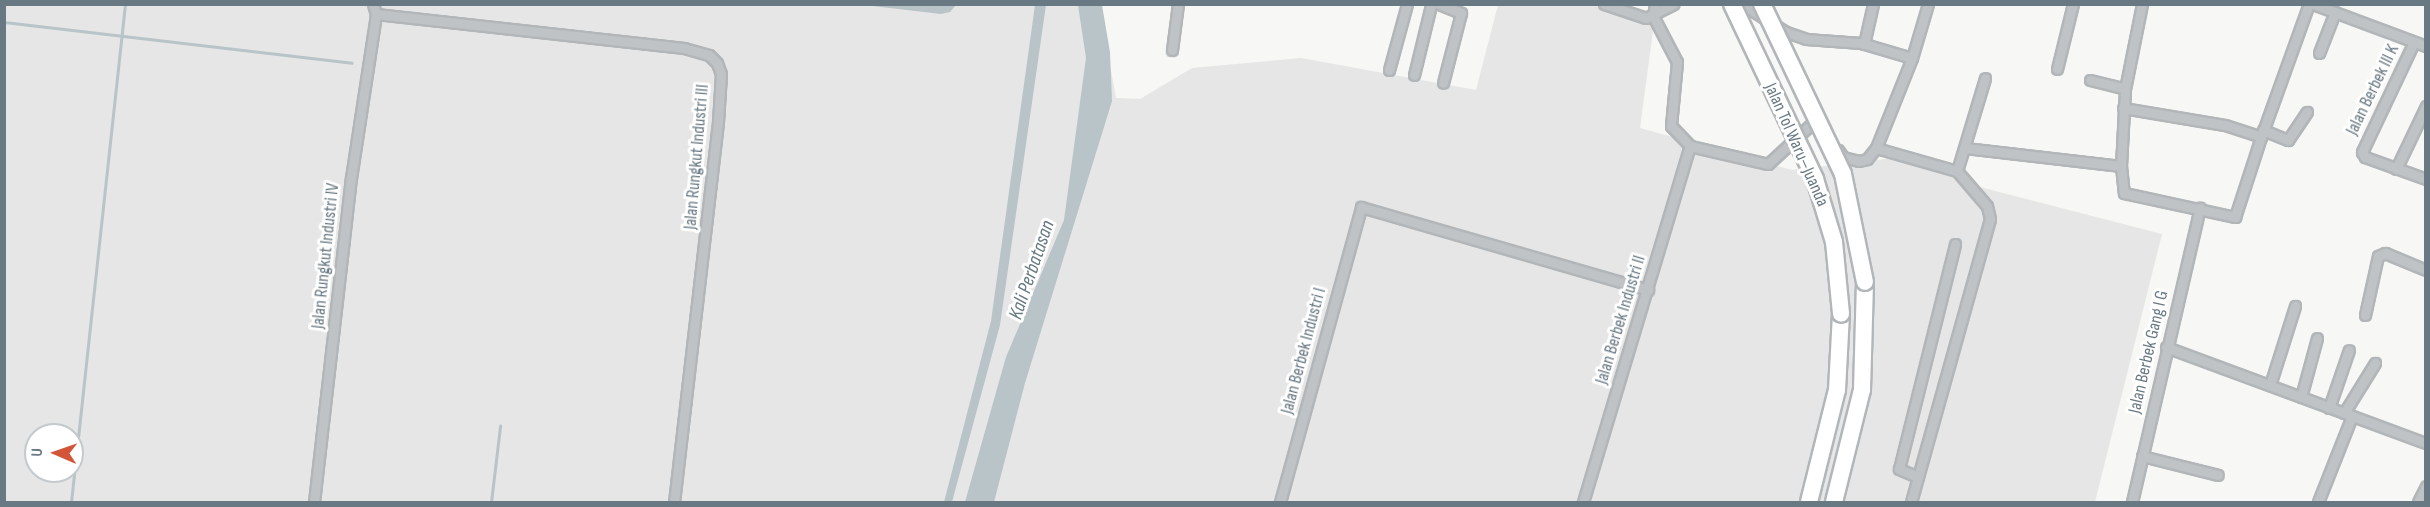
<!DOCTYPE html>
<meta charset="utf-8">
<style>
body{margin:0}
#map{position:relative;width:2430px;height:507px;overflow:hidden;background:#f7f7f5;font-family:"Sofia Sans Condensed",sans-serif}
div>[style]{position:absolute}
.built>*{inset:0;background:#e5e6e5}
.water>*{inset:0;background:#b8c4c8}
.stream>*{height:3px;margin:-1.5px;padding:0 1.5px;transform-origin:1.5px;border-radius:1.5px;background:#b8c4c8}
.roads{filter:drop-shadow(2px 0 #b2b6b9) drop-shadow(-2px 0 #b2b6b9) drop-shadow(0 2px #b2b6b9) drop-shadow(0 -2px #b2b6b9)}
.street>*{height:9px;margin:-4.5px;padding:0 4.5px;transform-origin:4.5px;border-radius:4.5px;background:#bfc3c6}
.highway>*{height:16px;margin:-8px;padding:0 8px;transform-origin:8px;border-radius:8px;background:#fff}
.bridges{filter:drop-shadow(2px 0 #b2b6b9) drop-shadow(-2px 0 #b2b6b9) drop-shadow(0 2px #b2b6b9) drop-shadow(0 -2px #b2b6b9)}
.highway-bridge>*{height:16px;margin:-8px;padding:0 8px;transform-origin:8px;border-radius:8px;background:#fff}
span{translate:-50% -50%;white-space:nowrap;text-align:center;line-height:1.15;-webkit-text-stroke:6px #fff;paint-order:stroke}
.street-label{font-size:18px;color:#697983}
.water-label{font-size:20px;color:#65797f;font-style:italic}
.frame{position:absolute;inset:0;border:6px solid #697983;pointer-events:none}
.north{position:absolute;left:24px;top:423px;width:60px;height:60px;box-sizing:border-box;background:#fff;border:2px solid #c3c9cd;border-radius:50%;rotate:272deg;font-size:16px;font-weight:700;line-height:24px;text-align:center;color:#697983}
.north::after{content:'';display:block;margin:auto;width:21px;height:27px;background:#d35539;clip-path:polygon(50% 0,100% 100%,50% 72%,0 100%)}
</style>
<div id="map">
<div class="built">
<i style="clip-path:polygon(evenodd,4px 5px,1099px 5px,1116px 98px,1140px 99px,1192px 68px,1301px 58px,1476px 90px,1498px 5px,1599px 5px,1654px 23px,1640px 128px,1792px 170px,1902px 157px,1972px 185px,2162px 234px,2095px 502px,5px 502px,4px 5px,36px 435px,72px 435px,72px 471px,36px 471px,36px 435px)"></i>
</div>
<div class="water">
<i style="clip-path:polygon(864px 5px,956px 5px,950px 12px,941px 14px)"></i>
<i style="clip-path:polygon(1035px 5px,1046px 5px,1000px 325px,952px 502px,944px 502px,991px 321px)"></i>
<i style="clip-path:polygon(1078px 5px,1102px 5px,1110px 52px,1112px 101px,1025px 383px,994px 502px,965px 502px,1006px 357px,1064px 220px,1086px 58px)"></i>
</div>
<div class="stream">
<i style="left:4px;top:22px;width:350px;rotate:6.7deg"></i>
<i style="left:71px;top:502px;width:501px;rotate:-83.81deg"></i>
<i style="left:491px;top:502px;width:77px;rotate:-83.2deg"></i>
</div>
<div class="roads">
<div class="street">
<i style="left:373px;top:4px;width:10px;rotate:73deg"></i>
<i style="left:376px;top:14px;width:310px;rotate:6.3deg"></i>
<i style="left:684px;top:48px;width:26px;rotate:16deg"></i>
<i style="left:709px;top:55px;width:11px;rotate:45deg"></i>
<i style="left:717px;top:63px;width:12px;rotate:70deg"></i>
<i style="left:721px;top:74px;width:48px;rotate:93.6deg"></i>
<i style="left:718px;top:122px;width:383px;rotate:96.6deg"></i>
<i style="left:1439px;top:4px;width:24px;rotate:22deg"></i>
<i style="left:1461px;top:13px;width:72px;rotate:104.4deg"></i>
<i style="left:1604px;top:4px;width:44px;rotate:18.4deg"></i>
<i style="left:1646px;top:18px;width:31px;rotate:-27deg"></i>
<i style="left:1655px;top:4px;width:12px;rotate:99deg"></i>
<i style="left:1653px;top:16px;width:52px;rotate:62.4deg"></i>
<i style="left:1677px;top:62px;width:64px;rotate:95.4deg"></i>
<i style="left:1671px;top:126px;width:28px;rotate:46deg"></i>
<i style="left:1742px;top:4px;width:52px;rotate:32.5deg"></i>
<i style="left:1786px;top:32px;width:21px;rotate:19deg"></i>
<i style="left:1806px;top:39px;width:55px;rotate:4.2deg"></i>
<i style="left:1861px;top:43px;width:53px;rotate:16.4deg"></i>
<i style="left:2313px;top:4px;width:121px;rotate:20.4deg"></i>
<i style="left:2414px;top:42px;width:122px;rotate:115.3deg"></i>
<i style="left:2362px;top:152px;width:6px;rotate:59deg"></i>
<i style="left:2365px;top:157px;width:65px;rotate:19.8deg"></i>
<i style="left:1864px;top:44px;width:41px;rotate:-77.3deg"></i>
<i style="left:1172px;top:50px;width:46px;rotate:-82.6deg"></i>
<i style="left:2319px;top:53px;width:44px;rotate:-68.7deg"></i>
<i style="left:2057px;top:69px;width:67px;rotate:-76.2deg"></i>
<i style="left:1389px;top:70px;width:68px;rotate:-74.7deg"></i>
<i style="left:1414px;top:75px;width:72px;rotate:-76.3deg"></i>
<i style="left:2090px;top:80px;width:36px;rotate:14deg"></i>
<i style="left:2123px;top:108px;width:103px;rotate:9.5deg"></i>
<i style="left:2225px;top:125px;width:38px;rotate:18deg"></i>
<i style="left:2261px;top:137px;width:141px;rotate:-70.2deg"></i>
<i style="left:2263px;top:130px;width:27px;rotate:22deg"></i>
<i style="left:2288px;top:140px;width:34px;rotate:-56deg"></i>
<i style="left:1690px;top:146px;width:80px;rotate:13deg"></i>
<i style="left:1768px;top:164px;width:69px;rotate:-42.7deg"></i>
<i style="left:1876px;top:148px;width:84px;rotate:15.9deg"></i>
<i style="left:1965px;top:148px;width:157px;rotate:6.6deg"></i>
<i style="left:2121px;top:166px;width:27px;rotate:84deg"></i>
<i style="left:2124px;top:193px;width:114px;rotate:12.2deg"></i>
<i style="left:2235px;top:217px;width:84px;rotate:-72deg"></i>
<i style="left:1838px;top:150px;width:9px;rotate:54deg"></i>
<i style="left:1843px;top:157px;width:16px;rotate:14deg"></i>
<i style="left:1859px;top:161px;width:8px;rotate:-14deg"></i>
<i style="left:1867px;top:159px;width:14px;rotate:-51deg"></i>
<i style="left:1876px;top:148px;width:97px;rotate:-68.2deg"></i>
<i style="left:1912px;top:58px;width:56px;rotate:-73.5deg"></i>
<i style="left:2121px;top:166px;width:77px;rotate:-87deg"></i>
<i style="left:2125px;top:89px;width:87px;rotate:-78.7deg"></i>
<i style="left:2396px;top:169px;width:70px;rotate:-64.5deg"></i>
<i style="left:1957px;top:171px;width:97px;rotate:-73.2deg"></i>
<i style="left:2365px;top:315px;width:60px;rotate:-77.6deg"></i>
<i style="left:2378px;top:256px;width:8px;rotate:-23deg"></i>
<i style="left:2385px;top:253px;width:44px;rotate:22.5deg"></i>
<i style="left:2166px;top:347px;width:277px;rotate:20.3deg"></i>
<i style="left:2270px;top:385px;width:83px;rotate:-72.4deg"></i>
<i style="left:2301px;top:397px;width:61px;rotate:-74.8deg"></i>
<i style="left:2329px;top:408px;width:61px;rotate:-71deg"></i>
<i style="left:2344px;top:413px;width:59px;rotate:-58.2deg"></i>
<i style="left:2142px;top:456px;width:78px;rotate:14deg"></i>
<i style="left:1918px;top:477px;width:21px;rotate:-157deg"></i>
<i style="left:1899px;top:469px;width:232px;rotate:-76deg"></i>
<i style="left:314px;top:502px;width:326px;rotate:-83.5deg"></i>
<i style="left:351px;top:178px;width:166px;rotate:-81.3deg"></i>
<i style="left:1280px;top:502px;width:306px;rotate:-74.6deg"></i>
<i style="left:1361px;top:207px;width:299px;rotate:16.1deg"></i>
<i style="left:1583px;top:502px;width:372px;rotate:-73.3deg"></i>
<i style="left:1911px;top:502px;width:294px;rotate:-74.4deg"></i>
<i style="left:1990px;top:219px;width:13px;rotate:-103deg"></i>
<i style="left:1987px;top:206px;width:46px;rotate:-130.6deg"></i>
<i style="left:2132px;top:502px;width:302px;rotate:-77deg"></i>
<i style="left:2318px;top:502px;width:92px;rotate:-68.4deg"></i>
<i style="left:2418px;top:502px;width:18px;rotate:-63deg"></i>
</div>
<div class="highway">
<i style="left:1809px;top:502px;width:115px;rotate:-76deg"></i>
<i style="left:1837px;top:390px;width:76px;rotate:-87deg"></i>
<i style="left:1834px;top:502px;width:115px;rotate:-76deg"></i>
<i style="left:1862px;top:390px;width:108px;rotate:-88.4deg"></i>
</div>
</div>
<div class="bridges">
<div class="highway-bridge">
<i style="left:1732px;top:4px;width:194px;rotate:64.6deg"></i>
<i style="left:1815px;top:179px;width:66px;rotate:73.2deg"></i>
<i style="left:1834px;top:242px;width:72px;rotate:84.4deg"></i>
<i style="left:1762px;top:4px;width:188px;rotate:64.5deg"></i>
<i style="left:1843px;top:174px;width:110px;rotate:78.5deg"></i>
</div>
</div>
<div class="street-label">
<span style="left:2373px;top:90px;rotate:-64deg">Jalan Berbek III K</span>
<span style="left:1796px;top:145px;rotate:66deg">Jalan Tol Waru–Juanda</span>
<span style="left:697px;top:157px;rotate:-85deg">Jalan Rungkut Industri III</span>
<span style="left:326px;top:256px;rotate:-84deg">Jalan Rungkut Industri IV</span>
<span style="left:1621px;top:320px;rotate:-73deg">Jalan Berbek Industri II</span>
<span style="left:1304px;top:351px;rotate:-75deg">Jalan Berbek Industri I</span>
<span style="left:2149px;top:352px;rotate:-77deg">Jalan Berbek Gang I G</span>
</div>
<div class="water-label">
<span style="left:1032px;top:270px;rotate:-71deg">Kali Perbatasan</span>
</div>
<div class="frame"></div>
<div class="north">U</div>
</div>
